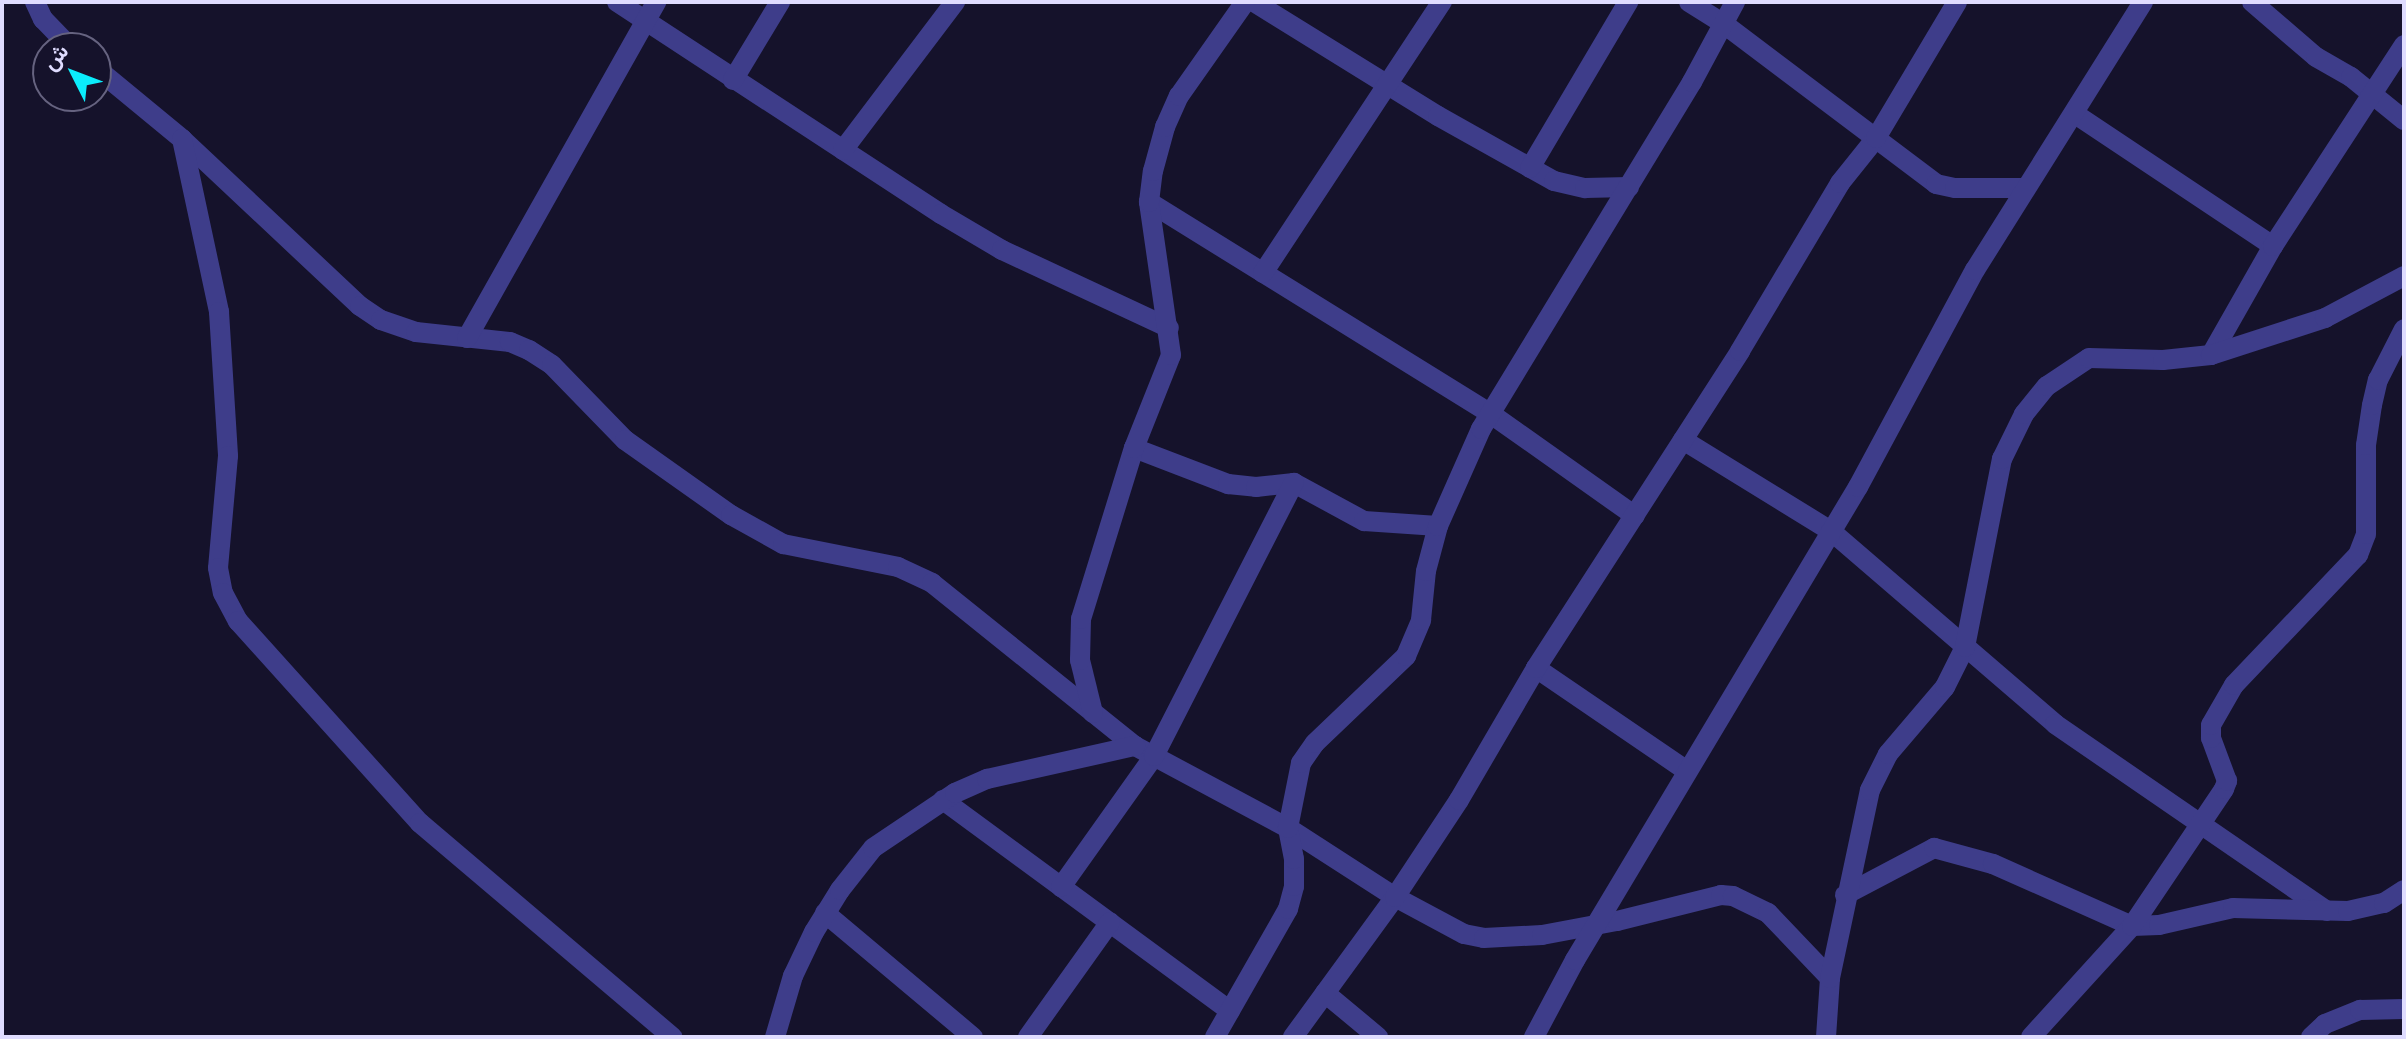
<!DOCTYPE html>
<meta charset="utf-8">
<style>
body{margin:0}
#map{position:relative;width:2406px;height:1039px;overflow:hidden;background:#15122b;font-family:"Roboto Condensed",Vazirmatn,sans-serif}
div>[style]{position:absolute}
.minor>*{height:20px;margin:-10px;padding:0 10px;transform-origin:10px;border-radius:10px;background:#3e3d8a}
span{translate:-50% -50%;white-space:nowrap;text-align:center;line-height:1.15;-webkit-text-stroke:6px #15122b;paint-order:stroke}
.frame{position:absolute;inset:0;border:4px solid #dfdcff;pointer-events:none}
.north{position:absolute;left:32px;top:32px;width:80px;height:80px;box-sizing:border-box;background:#15122b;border:2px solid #666380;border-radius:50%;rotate:312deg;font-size:22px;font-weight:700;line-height:32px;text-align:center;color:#dfdcff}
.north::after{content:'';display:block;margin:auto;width:28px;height:36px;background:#0bedfc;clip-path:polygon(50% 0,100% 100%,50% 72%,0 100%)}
</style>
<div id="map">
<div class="minor">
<i style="left:35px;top:2px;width:19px;rotate:65deg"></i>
<i style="left:43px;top:19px;width:40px;rotate:46deg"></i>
<i style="left:617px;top:2px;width:387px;rotate:33.2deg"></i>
<i style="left:941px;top:214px;width:71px;rotate:30.5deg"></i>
<i style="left:1002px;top:250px;width:184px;rotate:25deg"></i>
<i style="left:1254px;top:2px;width:216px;rotate:31.8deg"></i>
<i style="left:1438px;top:116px;width:133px;rotate:29.3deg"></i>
<i style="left:1554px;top:181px;width:32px;rotate:13deg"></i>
<i style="left:1585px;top:188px;width:44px;rotate:-1.3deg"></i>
<i style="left:1689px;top:2px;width:41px;rotate:32.2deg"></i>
<i style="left:1724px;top:24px;width:266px;rotate:37deg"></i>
<i style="left:1936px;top:184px;width:19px;rotate:12deg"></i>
<i style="left:1955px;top:188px;width:69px"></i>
<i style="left:2252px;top:2px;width:84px;rotate:40.7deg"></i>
<i style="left:2316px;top:57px;width:40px;rotate:29.7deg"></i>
<i style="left:2351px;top:77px;width:68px;rotate:39.1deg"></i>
<i style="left:96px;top:68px;width:112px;rotate:39.5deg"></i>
<i style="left:182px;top:139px;width:244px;rotate:43.2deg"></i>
<i style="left:360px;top:306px;width:25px;rotate:34deg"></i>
<i style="left:381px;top:320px;width:37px;rotate:19deg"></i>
<i style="left:416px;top:332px;width:95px;rotate:6.1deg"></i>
<i style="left:510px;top:342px;width:21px;rotate:23deg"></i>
<i style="left:529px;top:350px;width:27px;rotate:33deg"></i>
<i style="left:552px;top:365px;width:105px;rotate:45.8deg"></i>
<i style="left:625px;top:440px;width:130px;rotate:35.3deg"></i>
<i style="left:731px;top:515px;width:60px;rotate:29.1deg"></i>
<i style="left:783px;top:544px;width:117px;rotate:11.3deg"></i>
<i style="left:898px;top:567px;width:38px;rotate:25deg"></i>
<i style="left:932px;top:583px;width:260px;rotate:38.8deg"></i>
<i style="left:1135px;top:746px;width:174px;rotate:28.2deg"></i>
<i style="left:1288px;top:828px;width:127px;rotate:32.8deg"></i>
<i style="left:1395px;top:897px;width:78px;rotate:28.2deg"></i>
<i style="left:1464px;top:934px;width:20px;rotate:11deg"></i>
<i style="left:1484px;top:938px;width:58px;rotate:-3deg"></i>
<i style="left:1542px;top:935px;width:76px;rotate:-10.6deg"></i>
<i style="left:1617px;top:921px;width:107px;rotate:-14deg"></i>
<i style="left:1721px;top:895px;width:12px;rotate:5deg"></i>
<i style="left:1733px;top:896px;width:39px;rotate:26deg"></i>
<i style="left:1768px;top:913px;width:90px;rotate:46.4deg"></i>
<i style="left:733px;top:80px;width:91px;rotate:-58.9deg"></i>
<i style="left:2075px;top:114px;width:238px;rotate:33.7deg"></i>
<i style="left:182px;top:139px;width:177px;rotate:77.9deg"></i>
<i style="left:219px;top:312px;width:144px;rotate:86.4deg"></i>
<i style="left:228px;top:456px;width:112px;rotate:95.1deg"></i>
<i style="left:218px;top:568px;width:25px;rotate:79deg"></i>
<i style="left:223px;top:593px;width:32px;rotate:62deg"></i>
<i style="left:238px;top:621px;width:272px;rotate:48deg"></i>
<i style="left:420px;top:823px;width:331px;rotate:40.3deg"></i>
<i style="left:843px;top:150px;width:186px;rotate:-52.9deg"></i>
<i style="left:1530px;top:168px;width:193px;rotate:-59.4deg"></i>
<i style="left:1149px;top:202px;width:402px;rotate:31.8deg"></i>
<i style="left:1491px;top:414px;width:176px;rotate:35.3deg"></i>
<i style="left:1263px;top:273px;width:325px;rotate:-56.6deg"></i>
<i style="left:467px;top:338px;width:386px;rotate:-60.6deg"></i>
<i style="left:2211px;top:355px;width:125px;rotate:-60.4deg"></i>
<i style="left:2273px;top:246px;width:240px;rotate:-56.9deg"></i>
<i style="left:1683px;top:440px;width:174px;rotate:31.6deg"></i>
<i style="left:1831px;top:531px;width:296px;rotate:40.7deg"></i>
<i style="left:2055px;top:724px;width:330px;rotate:34.5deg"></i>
<i style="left:1134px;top:448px;width:101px;rotate:21deg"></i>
<i style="left:1228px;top:484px;width:28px;rotate:6deg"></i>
<i style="left:1256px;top:487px;width:38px;rotate:-6deg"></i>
<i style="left:1294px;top:483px;width:80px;rotate:28.5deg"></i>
<i style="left:1364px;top:521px;width:74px;rotate:3.9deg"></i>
<i style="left:1536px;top:668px;width:183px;rotate:34.3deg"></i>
<i style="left:1093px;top:713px;width:55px;rotate:-103.8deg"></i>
<i style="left:1080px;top:660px;width:41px;rotate:-88.6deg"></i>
<i style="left:1081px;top:619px;width:179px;rotate:-72.8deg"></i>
<i style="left:1134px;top:448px;width:100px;rotate:-68.3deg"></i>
<i style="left:1171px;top:355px;width:155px;rotate:-98.2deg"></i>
<i style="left:1149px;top:202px;width:31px;rotate:-83deg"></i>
<i style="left:1153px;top:171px;width:46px;rotate:-74.7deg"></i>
<i style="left:1165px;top:127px;width:34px;rotate:-66deg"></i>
<i style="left:1179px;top:96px;width:115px;rotate:-54.9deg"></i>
<i style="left:943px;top:800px;width:356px;rotate:36.3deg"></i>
<i style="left:1061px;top:887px;width:161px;rotate:-54.6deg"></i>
<i style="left:1154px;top:756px;width:307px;rotate:-62.9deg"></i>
<i style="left:1845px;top:895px;width:101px;rotate:-27.8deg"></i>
<i style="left:1934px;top:848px;width:61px;rotate:15.2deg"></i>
<i style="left:1993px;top:864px;width:152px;rotate:24deg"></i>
<i style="left:2132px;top:926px;width:27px;rotate:-2deg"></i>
<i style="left:2159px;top:925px;width:76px;rotate:-12.9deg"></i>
<i style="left:2233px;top:908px;width:115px;rotate:1.5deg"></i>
<i style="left:2348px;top:911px;width:37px;rotate:-13deg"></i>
<i style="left:2384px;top:903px;width:24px;rotate:-33deg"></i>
<i style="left:825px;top:913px;width:193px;rotate:40deg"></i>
<i style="left:1325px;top:993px;width:69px;rotate:39.7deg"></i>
<i style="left:775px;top:1037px;width:64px;rotate:-73.6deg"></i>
<i style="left:793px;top:976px;width:49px;rotate:-64.5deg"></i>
<i style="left:814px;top:932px;width:49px;rotate:-58.2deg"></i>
<i style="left:840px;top:890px;width:53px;rotate:-51.8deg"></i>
<i style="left:873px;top:848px;width:99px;rotate:-33.9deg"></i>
<i style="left:955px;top:793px;width:35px;rotate:-24deg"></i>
<i style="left:987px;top:779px;width:152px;rotate:-12.6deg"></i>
<i style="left:1028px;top:1037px;width:141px;rotate:-54.5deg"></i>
<i style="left:1215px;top:1037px;width:147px;rotate:-60.3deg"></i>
<i style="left:1288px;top:909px;width:24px;rotate:-75deg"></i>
<i style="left:1294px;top:886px;width:27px;rotate:-90deg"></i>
<i style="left:1294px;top:859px;width:32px;rotate:-101deg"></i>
<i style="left:1288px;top:828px;width:66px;rotate:-78.7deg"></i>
<i style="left:1301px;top:763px;width:24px;rotate:-55deg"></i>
<i style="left:1315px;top:743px;width:126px;rotate:-43.7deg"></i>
<i style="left:1406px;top:656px;width:39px;rotate:-67deg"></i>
<i style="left:1421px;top:620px;width:49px;rotate:-84.2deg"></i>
<i style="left:1426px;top:571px;width:47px;rotate:-75.1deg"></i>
<i style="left:1438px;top:526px;width:106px;rotate:-66.1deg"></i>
<i style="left:1481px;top:429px;width:406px;rotate:-58.7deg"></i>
<i style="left:1692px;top:82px;width:91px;rotate:-61.7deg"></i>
<i style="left:1293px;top:1037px;width:173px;rotate:-53.9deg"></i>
<i style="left:1395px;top:897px;width:116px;rotate:-56.6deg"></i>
<i style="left:1459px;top:800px;width:153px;rotate:-59.7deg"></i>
<i style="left:1536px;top:668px;width:377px;rotate:-57.2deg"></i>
<i style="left:1740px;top:351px;width:196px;rotate:-59.2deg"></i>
<i style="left:1840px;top:183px;width:58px;rotate:-51.3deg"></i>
<i style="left:1876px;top:138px;width:158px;rotate:-59.2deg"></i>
<i style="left:1534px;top:1037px;width:87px;rotate:-62deg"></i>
<i style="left:1575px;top:960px;width:551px;rotate:-59.11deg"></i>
<i style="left:1858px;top:487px;width:247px;rotate:-61.7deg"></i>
<i style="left:1975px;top:270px;width:316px;rotate:-57.9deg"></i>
<i style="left:1826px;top:1037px;width:59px;rotate:-86.1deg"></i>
<i style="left:1830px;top:978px;width:192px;rotate:-78deg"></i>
<i style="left:1870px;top:790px;width:40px;rotate:-63.4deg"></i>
<i style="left:1888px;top:754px;width:88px;rotate:-49.6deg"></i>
<i style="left:1945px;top:687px;width:45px;rotate:-63.4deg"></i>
<i style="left:1965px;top:647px;width:192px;rotate:-78.9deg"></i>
<i style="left:2002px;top:459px;width:50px;rotate:-63.9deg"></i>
<i style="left:2024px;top:414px;width:36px;rotate:-51deg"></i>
<i style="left:2047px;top:386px;width:50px;rotate:-33.7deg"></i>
<i style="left:2089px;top:358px;width:74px;rotate:1.5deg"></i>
<i style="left:2163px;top:360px;width:48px;rotate:-5.9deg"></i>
<i style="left:2211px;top:355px;width:120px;rotate:-18deg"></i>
<i style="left:2325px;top:318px;width:89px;rotate:-28deg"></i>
<i style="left:2031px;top:1037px;width:150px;rotate:-47.7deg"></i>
<i style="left:2132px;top:926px;width:165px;rotate:-56.1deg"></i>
<i style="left:2224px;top:789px;width:9px;rotate:-69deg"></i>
<i style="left:2227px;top:781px;width:46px;rotate:-110.4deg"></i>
<i style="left:2211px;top:738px;width:13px;rotate:-90deg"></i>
<i style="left:2211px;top:725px;width:46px;rotate:-60.1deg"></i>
<i style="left:2234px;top:685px;width:180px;rotate:-46.4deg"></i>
<i style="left:2358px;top:555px;width:22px;rotate:-69deg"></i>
<i style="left:2366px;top:534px;width:89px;rotate:-90deg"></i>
<i style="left:2366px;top:445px;width:40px;rotate:-81.5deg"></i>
<i style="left:2372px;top:405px;width:26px;rotate:-77deg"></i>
<i style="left:2378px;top:380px;width:57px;rotate:-63deg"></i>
<i style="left:2311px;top:1037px;width:19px;rotate:-43deg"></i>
<i style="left:2325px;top:1024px;width:38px;rotate:-22deg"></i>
<i style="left:2360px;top:1010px;width:44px;rotate:-1.3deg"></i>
</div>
<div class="frame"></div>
<div class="north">ش</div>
</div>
